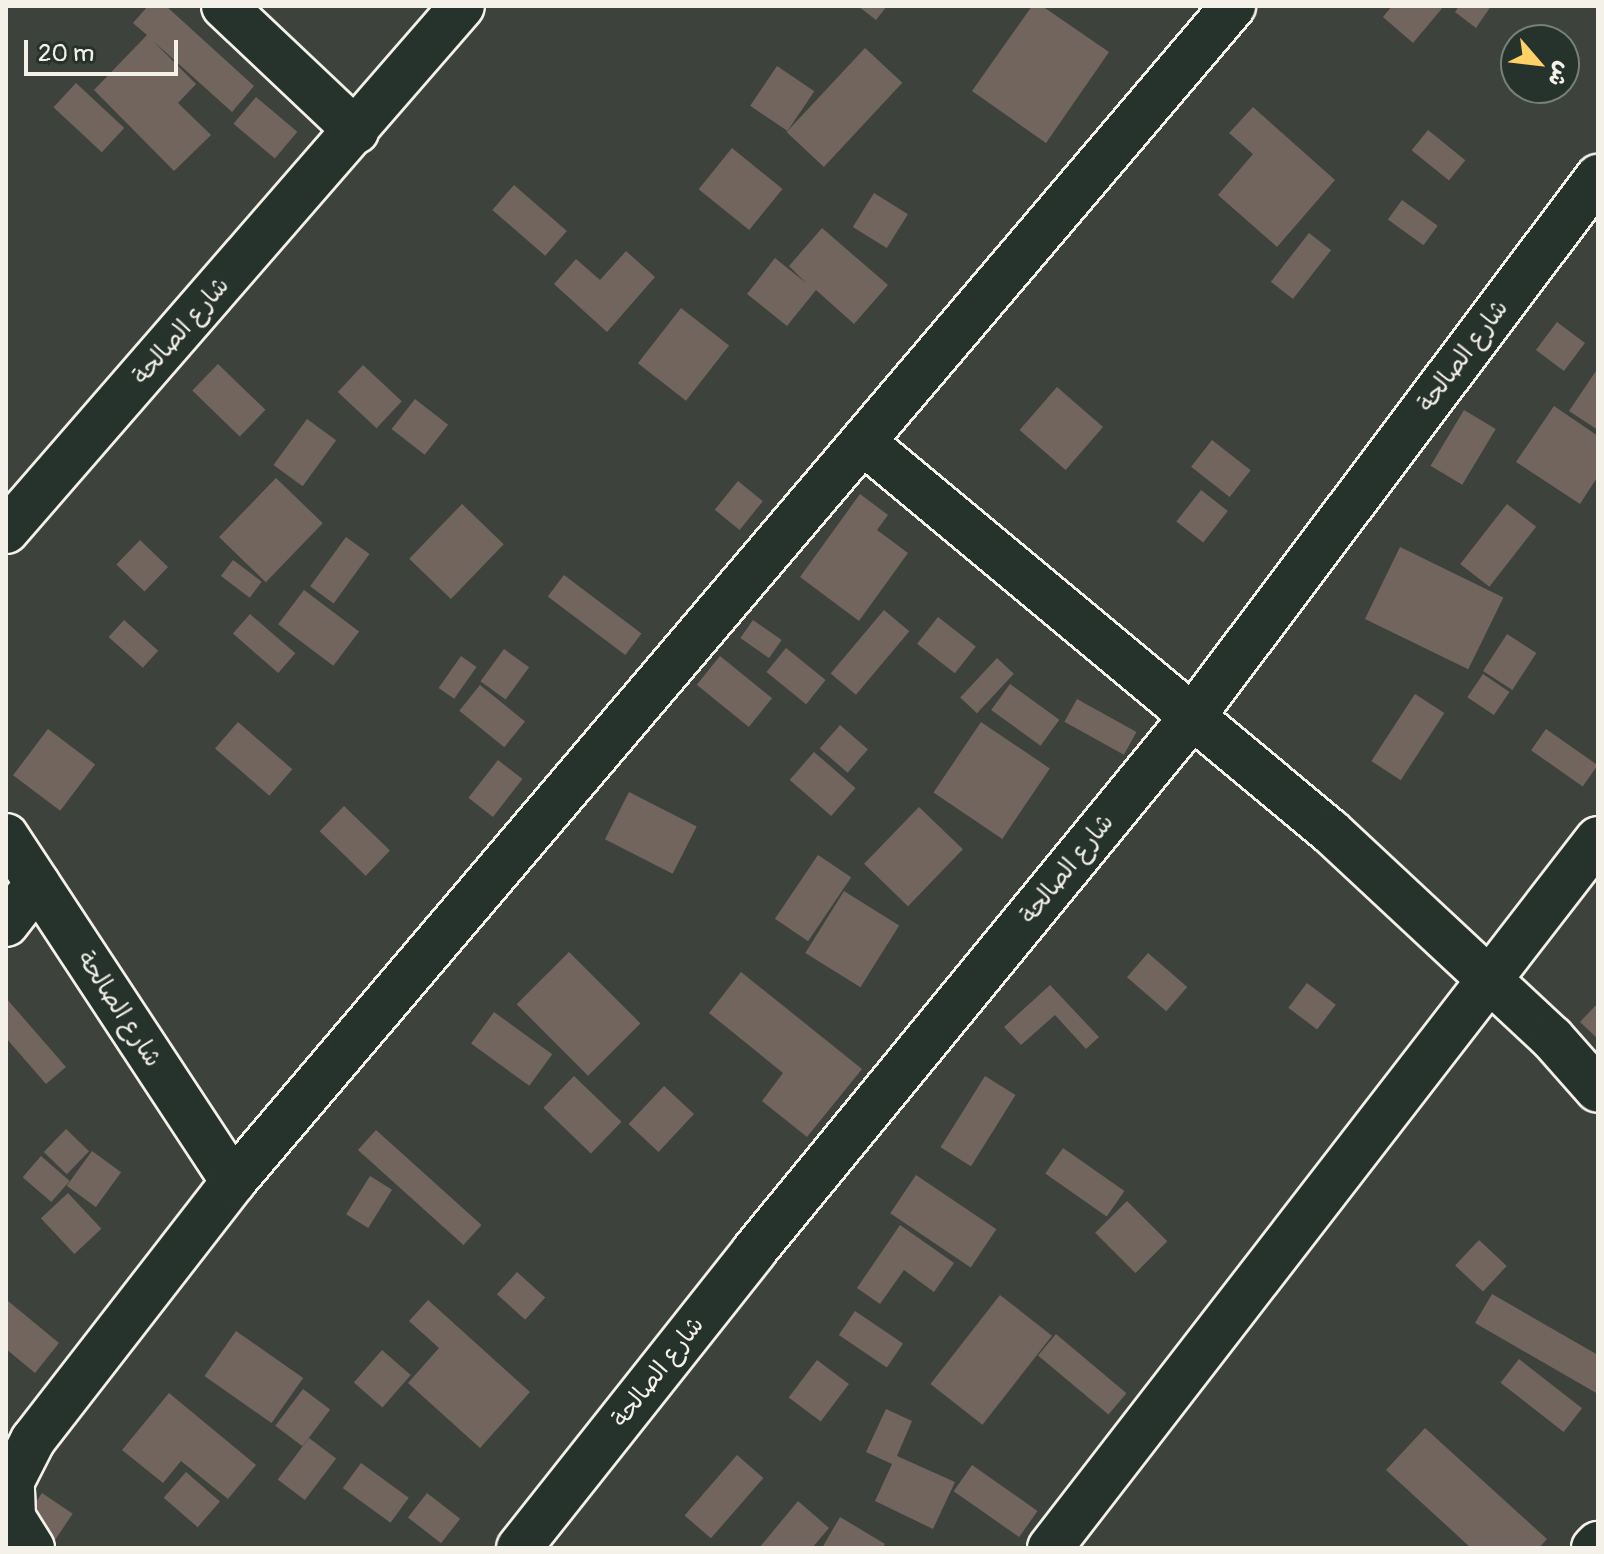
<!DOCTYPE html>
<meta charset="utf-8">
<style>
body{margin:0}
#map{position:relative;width:1604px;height:1554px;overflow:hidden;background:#3d423c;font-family:Pangolin,"Playpen Sans Arabic",sans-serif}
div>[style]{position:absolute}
.building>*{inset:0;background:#72655e;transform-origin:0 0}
.roads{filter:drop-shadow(2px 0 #f4f1e8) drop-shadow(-2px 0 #f4f1e8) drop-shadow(0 2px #f4f1e8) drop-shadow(0 -2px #f4f1e8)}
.minor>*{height:44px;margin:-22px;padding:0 22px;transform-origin:22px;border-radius:22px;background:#26332d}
span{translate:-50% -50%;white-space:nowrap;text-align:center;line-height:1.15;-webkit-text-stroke:7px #26332d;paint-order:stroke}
.street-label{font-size:24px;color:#f4f1e8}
.frame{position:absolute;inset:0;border:8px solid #f4f1e8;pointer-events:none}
.north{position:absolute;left:1500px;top:24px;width:80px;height:80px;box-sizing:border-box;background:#26332d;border:2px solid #787f78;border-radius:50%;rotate:118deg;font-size:22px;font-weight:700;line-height:32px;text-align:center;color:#f4f1e8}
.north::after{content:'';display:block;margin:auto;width:28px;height:36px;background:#ffd166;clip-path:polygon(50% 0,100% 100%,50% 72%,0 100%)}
.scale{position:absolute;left:24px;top:40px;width:154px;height:36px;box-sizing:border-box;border:4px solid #f4f1e8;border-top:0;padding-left:10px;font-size:24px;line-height:28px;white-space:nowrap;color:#f4f1e8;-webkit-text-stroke:6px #26332d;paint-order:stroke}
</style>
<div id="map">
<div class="building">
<i style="clip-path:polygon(148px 6px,166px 6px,254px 86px,232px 112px,152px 40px,196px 84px,178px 103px,211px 135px,174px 171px,94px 90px,147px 35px,133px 23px)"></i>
<i style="clip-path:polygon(858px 6px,887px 6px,876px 20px)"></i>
<i style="clip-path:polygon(1032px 6px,1042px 6px,1109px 52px,1046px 143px,972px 91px)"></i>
<i style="clip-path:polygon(1392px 6px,1444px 6px,1413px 43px,1383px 17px)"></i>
<i style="clip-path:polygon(1459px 6px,1491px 6px,1476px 28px,1455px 12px)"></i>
<i style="left:865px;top:48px;width:51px;height:115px;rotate:43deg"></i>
<i style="left:777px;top:66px;width:45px;height:48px;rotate:34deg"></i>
<i style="left:76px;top:83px;width:66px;height:33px;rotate:43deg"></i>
<i style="left:256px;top:97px;width:54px;height:35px;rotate:40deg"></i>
<i style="clip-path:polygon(1253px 107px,1335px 180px,1277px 247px,1218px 195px,1253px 154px,1229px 133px)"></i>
<i style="left:1428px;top:130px;width:48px;height:26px;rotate:39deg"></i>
<i style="left:732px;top:148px;width:65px;height:53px;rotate:39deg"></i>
<i style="left:514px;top:185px;width:70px;height:33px;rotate:41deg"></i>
<i style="left:874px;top:193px;width:40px;height:40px;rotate:32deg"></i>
<i style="left:1402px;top:200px;width:44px;height:24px;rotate:36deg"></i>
<i style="clip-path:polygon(822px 228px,888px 285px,854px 324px,816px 290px,787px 326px,747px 294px,775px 258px,806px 283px,789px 266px)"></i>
<i style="left:1309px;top:233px;width:28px;height:62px;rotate:38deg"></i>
<i style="clip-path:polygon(626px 251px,655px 277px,607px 332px,554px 284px,576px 259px,600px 280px)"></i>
<i style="left:681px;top:308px;width:61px;height:70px;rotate:38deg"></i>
<i style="left:1557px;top:322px;width:35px;height:35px;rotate:37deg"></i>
<i style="left:218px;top:364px;width:66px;height:37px;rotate:44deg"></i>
<i style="left:363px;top:365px;width:53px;height:37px;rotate:43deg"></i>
<i style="clip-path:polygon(1598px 368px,1598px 430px,1569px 411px)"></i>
<i style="left:1057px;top:387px;width:61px;height:57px;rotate:41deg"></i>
<i style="left:415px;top:399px;width:42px;height:38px;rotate:38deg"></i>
<i style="clip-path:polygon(1554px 406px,1598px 436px,1598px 476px,1580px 504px,1516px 462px)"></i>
<i style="left:1464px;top:410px;width:37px;height:65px;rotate:31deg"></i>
<i style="left:307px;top:419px;width:36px;height:57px;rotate:36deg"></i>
<i style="left:1212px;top:440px;width:49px;height:34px;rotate:38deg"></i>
<i style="left:276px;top:478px;width:65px;height:82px;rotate:44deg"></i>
<i style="left:738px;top:481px;width:32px;height:37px;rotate:39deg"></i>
<i style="left:1201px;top:490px;width:34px;height:40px;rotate:38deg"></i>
<i style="clip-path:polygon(860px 494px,888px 515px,877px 530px,908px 553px,859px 621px,800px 577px)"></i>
<i style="left:462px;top:504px;width:58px;height:76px;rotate:44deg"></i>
<i style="left:1507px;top:504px;width:37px;height:76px;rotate:38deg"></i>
<i style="left:346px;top:537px;width:29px;height:61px;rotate:36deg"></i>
<i style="left:140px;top:540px;width:39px;height:34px;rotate:44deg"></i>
<i style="left:1400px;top:547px;width:115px;height:80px;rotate:26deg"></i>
<i style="left:233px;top:560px;width:36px;height:20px;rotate:37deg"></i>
<i style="left:564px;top:575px;width:97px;height:27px;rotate:37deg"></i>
<i style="left:304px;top:590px;width:69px;height:43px;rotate:37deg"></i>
<i style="left:884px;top:610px;width:33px;height:83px;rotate:40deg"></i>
<i style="left:250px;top:614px;width:60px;height:26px;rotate:41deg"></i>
<i style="left:938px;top:617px;width:48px;height:34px;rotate:38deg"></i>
<i style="left:124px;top:620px;width:46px;height:23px;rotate:42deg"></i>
<i style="left:753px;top:620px;width:35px;height:22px;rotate:35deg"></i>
<i style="left:1507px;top:634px;width:35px;height:44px;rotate:33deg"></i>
<i style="left:786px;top:648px;width:51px;height:31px;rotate:39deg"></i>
<i style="left:504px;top:649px;width:31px;height:40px;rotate:36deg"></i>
<i style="left:461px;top:656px;width:19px;height:39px;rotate:35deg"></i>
<i style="left:720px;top:656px;width:67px;height:37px;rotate:39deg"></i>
<i style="left:997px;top:658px;width:23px;height:54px;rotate:43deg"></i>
<i style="left:1483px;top:674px;width:32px;height:28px;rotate:34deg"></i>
<i style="left:1010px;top:684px;width:61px;height:32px;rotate:36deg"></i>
<i style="left:480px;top:685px;width:58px;height:33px;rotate:39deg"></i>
<i style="left:1415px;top:694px;width:35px;height:80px;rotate:33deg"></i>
<i style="left:1077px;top:699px;width:68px;height:26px;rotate:29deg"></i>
<i style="left:238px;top:722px;width:72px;height:35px;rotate:41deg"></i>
<i style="left:981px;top:722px;width:83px;height:85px;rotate:34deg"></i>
<i style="left:840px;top:725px;width:37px;height:31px;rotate:41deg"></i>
<i style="left:48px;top:729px;width:59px;height:58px;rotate:37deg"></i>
<i style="left:1546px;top:729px;width:63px;height:26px;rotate:35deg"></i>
<i style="left:814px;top:752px;width:55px;height:37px;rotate:41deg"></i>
<i style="left:498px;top:760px;width:31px;height:48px;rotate:38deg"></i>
<i style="left:629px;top:792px;width:76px;height:53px;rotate:27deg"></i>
<i style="left:344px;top:806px;width:64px;height:35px;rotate:44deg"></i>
<i style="left:919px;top:807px;width:61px;height:79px;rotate:44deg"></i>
<i style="left:818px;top:855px;width:40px;height:77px;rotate:34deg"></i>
<i style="left:844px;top:891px;width:65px;height:73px;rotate:32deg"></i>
<i style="left:569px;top:952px;width:101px;height:74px;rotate:45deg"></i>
<i style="left:1148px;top:953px;width:52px;height:32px;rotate:41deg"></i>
<i style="clip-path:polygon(741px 972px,862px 1069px,807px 1137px,762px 1101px,783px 1073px,709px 1013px)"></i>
<i style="left:1307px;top:983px;width:36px;height:31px;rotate:37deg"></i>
<i style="clip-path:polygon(1050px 985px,1099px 1037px,1086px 1049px,1055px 1015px,1021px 1045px,1004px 1027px)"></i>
<i style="clip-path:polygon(6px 998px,66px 1067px,46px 1084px,6px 1038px)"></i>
<i style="clip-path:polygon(1598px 1003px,1598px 1039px,1580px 1022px)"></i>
<i style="left:494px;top:1012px;width:72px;height:39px;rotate:36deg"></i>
<i style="left:574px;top:1076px;width:66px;height:44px;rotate:44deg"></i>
<i style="left:985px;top:1076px;width:36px;height:84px;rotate:32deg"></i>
<i style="left:664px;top:1086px;width:41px;height:52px;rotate:43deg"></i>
<i style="left:66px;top:1129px;width:32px;height:32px;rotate:44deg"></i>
<i style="left:376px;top:1130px;width:142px;height:27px;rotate:42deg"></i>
<i style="left:1063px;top:1148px;width:75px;height:31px;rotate:35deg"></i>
<i style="left:92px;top:1151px;width:36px;height:43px;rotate:36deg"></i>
<i style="left:41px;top:1156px;width:38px;height:28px;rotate:41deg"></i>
<i style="left:916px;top:1175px;width:97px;height:46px;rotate:34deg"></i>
<i style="left:370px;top:1176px;width:26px;height:45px;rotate:32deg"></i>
<i style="left:68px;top:1193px;width:49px;height:37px;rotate:47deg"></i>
<i style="left:1127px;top:1201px;width:57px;height:45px;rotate:45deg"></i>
<i style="clip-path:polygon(900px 1225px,954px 1263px,934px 1292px,904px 1270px,880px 1304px,857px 1288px)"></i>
<i style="left:1479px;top:1240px;width:38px;height:35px;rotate:43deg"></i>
<i style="left:517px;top:1272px;width:38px;height:30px;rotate:42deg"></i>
<i style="clip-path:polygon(1492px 1294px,1598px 1355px,1598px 1394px,1475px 1323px)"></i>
<i style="left:1000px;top:1295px;width:66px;height:113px;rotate:38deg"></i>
<i style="clip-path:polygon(428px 1300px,530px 1392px,480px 1448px,408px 1383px,439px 1348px,409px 1321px)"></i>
<i style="clip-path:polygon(8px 1301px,59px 1343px,35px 1373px,6px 1349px)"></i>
<i style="left:855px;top:1311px;width:58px;height:29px;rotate:34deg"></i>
<i style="left:236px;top:1331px;width:82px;height:55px;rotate:35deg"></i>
<i style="left:1056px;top:1334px;width:92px;height:28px;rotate:40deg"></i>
<i style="left:382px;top:1350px;width:38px;height:43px;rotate:41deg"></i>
<i style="left:1519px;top:1359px;width:80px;height:30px;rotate:38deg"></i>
<i style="left:817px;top:1360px;width:40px;height:47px;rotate:37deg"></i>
<i style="left:303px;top:1389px;width:34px;height:46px;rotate:37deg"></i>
<i style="clip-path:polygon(169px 1393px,256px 1465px,228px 1499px,181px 1461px,163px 1483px,122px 1450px)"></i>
<i style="clip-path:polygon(886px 1409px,912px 1421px,897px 1456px,955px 1482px,933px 1529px,875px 1501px,892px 1464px,866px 1452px)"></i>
<i style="clip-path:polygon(1425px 1428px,1547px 1539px,1539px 1548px,1471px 1548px,1386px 1470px)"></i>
<i style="left:309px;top:1438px;width:34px;height:52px;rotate:37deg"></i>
<i style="left:737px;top:1455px;width:35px;height:80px;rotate:41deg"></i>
<i style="left:361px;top:1463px;width:59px;height:31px;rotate:36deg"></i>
<i style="left:972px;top:1465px;width:80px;height:32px;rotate:35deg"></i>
<i style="left:186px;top:1472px;width:45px;height:34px;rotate:41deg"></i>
<i style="left:42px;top:1493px;width:37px;height:31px;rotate:34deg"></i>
<i style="left:427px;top:1493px;width:42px;height:31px;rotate:38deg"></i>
<i style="clip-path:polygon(798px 1501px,829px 1528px,812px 1548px,759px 1548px)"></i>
<i style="clip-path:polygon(840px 1517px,885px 1544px,882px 1548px,822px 1548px)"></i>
</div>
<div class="roads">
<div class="minor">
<i style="left:224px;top:6px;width:182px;rotate:43.4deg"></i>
<i style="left:863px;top:442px;width:609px;rotate:39.81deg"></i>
<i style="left:1331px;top:832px;width:302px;rotate:43deg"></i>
<i style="left:1552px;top:1038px;width:69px;rotate:48.5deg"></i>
<i style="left:6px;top:531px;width:695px;rotate:-49.02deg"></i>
<i style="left:6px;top:836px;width:414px;rotate:56.7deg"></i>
<i style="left:6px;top:924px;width:51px;rotate:-52.2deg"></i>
<i style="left:32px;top:1548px;width:36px;rotate:-122deg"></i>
<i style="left:13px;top:1518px;width:37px;rotate:-92deg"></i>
<i style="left:12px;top:1481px;width:46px;rotate:-62.9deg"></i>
<i style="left:33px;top:1440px;width:326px;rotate:-52.2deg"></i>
<i style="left:233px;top:1182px;width:1544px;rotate:-49.62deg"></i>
<i style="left:519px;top:1548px;width:379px;rotate:-51.6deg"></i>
<i style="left:754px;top:1251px;width:691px;rotate:-50.64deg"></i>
<i style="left:1192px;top:717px;width:676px;rotate:-53.06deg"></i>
<i style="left:1050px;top:1548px;width:896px;rotate:-52.3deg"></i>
<i style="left:1594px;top:1548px;width:6px;rotate:-45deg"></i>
</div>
</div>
<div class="street-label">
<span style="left:181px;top:331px;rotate:-49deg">شارع الصالحة</span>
<span style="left:1463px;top:356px;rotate:-53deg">شارع الصالحة</span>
<span style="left:1067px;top:869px;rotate:-51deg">شارع الصالحة</span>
<span style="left:119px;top:1009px;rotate:57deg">شارع الصالحة</span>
<span style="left:658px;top:1372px;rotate:-52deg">شارع الصالحة</span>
</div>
<div class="frame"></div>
<div class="north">ش</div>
<div class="scale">20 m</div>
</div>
